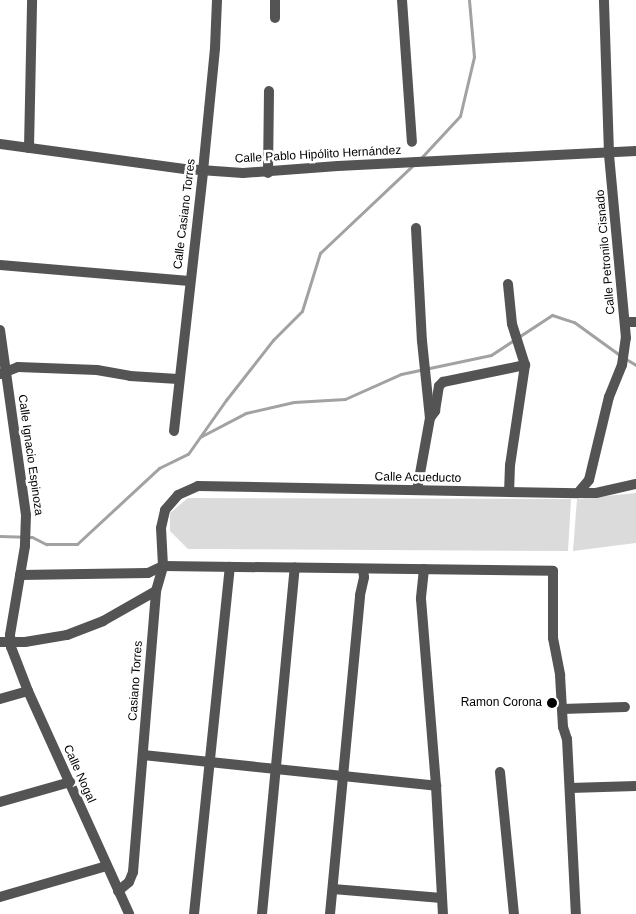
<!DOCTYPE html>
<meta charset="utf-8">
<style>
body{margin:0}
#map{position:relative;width:636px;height:914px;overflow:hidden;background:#fff;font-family:Helvetica,sans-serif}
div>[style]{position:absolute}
.green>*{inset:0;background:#dbdbdb}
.stream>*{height:3px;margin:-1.5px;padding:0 1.5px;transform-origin:1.5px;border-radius:1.5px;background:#a2a2a2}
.minor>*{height:10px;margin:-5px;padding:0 5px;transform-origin:5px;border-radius:5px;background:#545454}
.tertiary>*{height:10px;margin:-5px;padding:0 5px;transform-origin:5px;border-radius:5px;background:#545454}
.dots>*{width:14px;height:14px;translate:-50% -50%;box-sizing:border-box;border:2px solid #fff;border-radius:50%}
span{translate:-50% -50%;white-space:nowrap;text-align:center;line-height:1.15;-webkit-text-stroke:5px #fff;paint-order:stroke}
.street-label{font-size:12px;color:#000}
.poi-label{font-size:12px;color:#000}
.right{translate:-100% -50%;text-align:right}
</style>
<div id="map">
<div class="green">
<i style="clip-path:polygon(636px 493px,636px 543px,573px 551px,577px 499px)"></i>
<i style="clip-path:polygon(188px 498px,571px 499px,568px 551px,188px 549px,170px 531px,170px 513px)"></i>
</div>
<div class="stream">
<i style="left:420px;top:159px;width:59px;rotate:-47.1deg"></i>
<i style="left:460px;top:116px;width:61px;rotate:-76.7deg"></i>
<i style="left:474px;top:57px;width:57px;rotate:-95deg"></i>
<i style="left:626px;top:359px;width:12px;rotate:31deg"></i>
<i style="left:200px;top:437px;width:52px;rotate:-27.6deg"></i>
<i style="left:246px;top:413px;width:49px;rotate:-12.9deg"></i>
<i style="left:294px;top:402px;width:51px;rotate:-3.4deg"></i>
<i style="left:345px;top:399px;width:61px;rotate:-24.1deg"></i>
<i style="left:401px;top:374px;width:92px;rotate:-11.9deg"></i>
<i style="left:491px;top:355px;width:73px;rotate:-33.3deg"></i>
<i style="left:552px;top:315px;width:23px;rotate:18deg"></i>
<i style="left:574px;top:322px;width:58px;rotate:35.9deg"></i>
<i style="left:0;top:536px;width:32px;rotate:2deg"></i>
<i style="left:32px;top:537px;width:16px;rotate:27deg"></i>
<i style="left:46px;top:544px;width:31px"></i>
<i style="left:77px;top:544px;width:112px;rotate:-42.8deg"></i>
<i style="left:159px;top:468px;width:32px;rotate:-26deg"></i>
<i style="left:188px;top:454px;width:66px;rotate:-54.9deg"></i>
<i style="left:226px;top:400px;width:76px;rotate:-51.9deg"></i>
<i style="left:273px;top:340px;width:41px;rotate:-45deg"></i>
<i style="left:302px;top:311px;width:61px;rotate:-72.8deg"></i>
<i style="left:320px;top:253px;width:128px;rotate:-43.4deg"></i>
</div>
<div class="minor">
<i style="left:402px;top:0;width:142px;rotate:86deg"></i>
<i style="left:275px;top:18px;width:18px;rotate:-90deg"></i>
<i style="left:29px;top:148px;width:148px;rotate:-88.8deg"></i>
<i style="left:268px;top:173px;width:82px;rotate:-89.3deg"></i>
<i style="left:416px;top:228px;width:113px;rotate:87deg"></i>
<i style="left:422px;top:341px;width:77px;rotate:84.1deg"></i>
<i style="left:430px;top:418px;width:73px;rotate:100.2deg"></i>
<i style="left:0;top:265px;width:190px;rotate:4.8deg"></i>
<i style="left:508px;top:284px;width:40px;rotate:84.3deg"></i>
<i style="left:512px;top:324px;width:43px;rotate:72.4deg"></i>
<i style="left:525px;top:365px;width:101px;rotate:98.5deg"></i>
<i style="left:510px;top:465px;width:27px;rotate:92deg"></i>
<i style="left:625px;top:322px;width:11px"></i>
<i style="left:0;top:374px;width:19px;rotate:-21deg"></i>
<i style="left:18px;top:367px;width:79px;rotate:2.2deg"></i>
<i style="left:97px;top:370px;width:34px;rotate:10deg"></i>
<i style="left:130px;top:376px;width:48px;rotate:3.6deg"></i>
<i style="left:430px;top:418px;width:9px;rotate:-54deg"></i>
<i style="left:435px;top:411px;width:25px;rotate:-81deg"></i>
<i style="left:439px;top:386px;width:6px;rotate:-45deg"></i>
<i style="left:443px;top:382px;width:84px;rotate:-11.7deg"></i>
<i style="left:174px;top:431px;width:262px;rotate:-83.6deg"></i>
<i style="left:578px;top:493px;width:17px;rotate:-50deg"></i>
<i style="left:589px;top:480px;width:85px;rotate:-76.5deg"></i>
<i style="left:609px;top:397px;width:35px;rotate:-68deg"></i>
<i style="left:622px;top:365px;width:27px;rotate:-82deg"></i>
<i style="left:626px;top:338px;width:186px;rotate:-95.3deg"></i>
<i style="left:609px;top:153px;width:153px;rotate:-91.9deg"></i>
<i style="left:424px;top:569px;width:30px;rotate:96deg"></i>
<i style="left:421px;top:599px;width:188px;rotate:85.4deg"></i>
<i style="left:436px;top:786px;width:128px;rotate:86.9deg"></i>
<i style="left:20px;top:575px;width:128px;rotate:-0.9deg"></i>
<i style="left:148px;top:573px;width:17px;rotate:-25deg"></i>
<i style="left:163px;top:566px;width:390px;rotate:0.7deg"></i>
<i style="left:553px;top:571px;width:67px;rotate:90deg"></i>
<i style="left:553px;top:638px;width:38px;rotate:79deg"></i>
<i style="left:560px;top:675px;width:52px;rotate:86.7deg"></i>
<i style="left:563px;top:727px;width:13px;rotate:72deg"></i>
<i style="left:567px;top:739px;width:175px;rotate:87.1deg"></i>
<i style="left:0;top:642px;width:25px"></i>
<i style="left:25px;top:642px;width:43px;rotate:-9.5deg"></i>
<i style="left:67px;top:635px;width:39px;rotate:-21deg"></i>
<i style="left:103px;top:621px;width:61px;rotate:-29.5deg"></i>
<i style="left:0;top:699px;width:29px;rotate:-16deg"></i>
<i style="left:562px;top:709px;width:63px;rotate:-1.8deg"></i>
<i style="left:143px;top:755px;width:295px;rotate:6deg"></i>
<i style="left:500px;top:772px;width:143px;rotate:84.4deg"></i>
<i style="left:570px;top:788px;width:66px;rotate:-1.7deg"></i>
<i style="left:0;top:802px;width:73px;rotate:-15.9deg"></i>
<i style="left:333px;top:889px;width:109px;rotate:4.7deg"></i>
<i style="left:118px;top:891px;width:14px;rotate:-39deg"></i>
<i style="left:129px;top:882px;width:11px;rotate:-68deg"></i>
<i style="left:133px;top:872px;width:282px;rotate:-85.3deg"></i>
<i style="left:156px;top:591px;width:26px;rotate:-74deg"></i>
<i style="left:163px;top:566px;width:38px;rotate:-93deg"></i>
<i style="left:161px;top:528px;width:18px;rotate:-77deg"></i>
<i style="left:165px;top:510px;width:20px;rotate:-49deg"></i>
<i style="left:178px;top:495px;width:22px;rotate:-24deg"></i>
<i style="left:198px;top:486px;width:380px;rotate:1.1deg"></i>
<i style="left:578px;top:493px;width:18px"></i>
<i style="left:596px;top:493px;width:41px;rotate:-12.7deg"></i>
<i style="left:0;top:897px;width:111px;rotate:-16.2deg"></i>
<i style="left:194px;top:914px;width:349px;rotate:-84.1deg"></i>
<i style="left:262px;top:914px;width:348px;rotate:-84.6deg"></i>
<i style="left:330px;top:914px;width:320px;rotate:-84.6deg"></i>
<i style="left:360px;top:595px;width:18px;rotate:-77deg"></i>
<i style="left:364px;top:577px;width:8px;rotate:-97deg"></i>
</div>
<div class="tertiary">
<i style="left:0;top:144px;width:188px;rotate:7.7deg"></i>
<i style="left:186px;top:169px;width:57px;rotate:4deg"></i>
<i style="left:243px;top:173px;width:95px;rotate:-4.2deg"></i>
<i style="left:338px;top:166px;width:298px;rotate:-2.9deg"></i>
<i style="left:203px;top:171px;width:124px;rotate:-84.4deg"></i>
<i style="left:215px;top:48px;width:48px;rotate:-87.6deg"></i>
<i style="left:0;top:330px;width:187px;rotate:82deg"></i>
<i style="left:26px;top:515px;width:31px;rotate:92deg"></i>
<i style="left:25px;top:546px;width:90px;rotate:99.6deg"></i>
<i style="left:10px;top:635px;width:12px;rotate:85deg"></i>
<i style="left:11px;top:647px;width:47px;rotate:68.9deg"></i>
<i style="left:28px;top:691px;width:245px;rotate:65.6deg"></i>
</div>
<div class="dots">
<i style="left:552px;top:703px;background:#000"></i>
</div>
<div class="street-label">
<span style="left:318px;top:155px;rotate:-3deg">Calle Pablo Hipólito Hernández</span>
<span style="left:185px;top:214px;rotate:-83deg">Calle Casiano Torres</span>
<span style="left:606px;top:252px;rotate:-95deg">Calle Petronilo Cisnado</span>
<span style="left:30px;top:455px;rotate:82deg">Calle Ignacio Espinoza</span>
<span style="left:418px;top:478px;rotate:1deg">Calle Acueducto</span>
<span style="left:136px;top:681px;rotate:-86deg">Casiano Torres</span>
<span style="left:79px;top:774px;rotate:66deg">Calle Nogal</span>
</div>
<div class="poi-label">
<span class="right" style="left:542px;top:703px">Ramon Corona</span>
</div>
</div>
